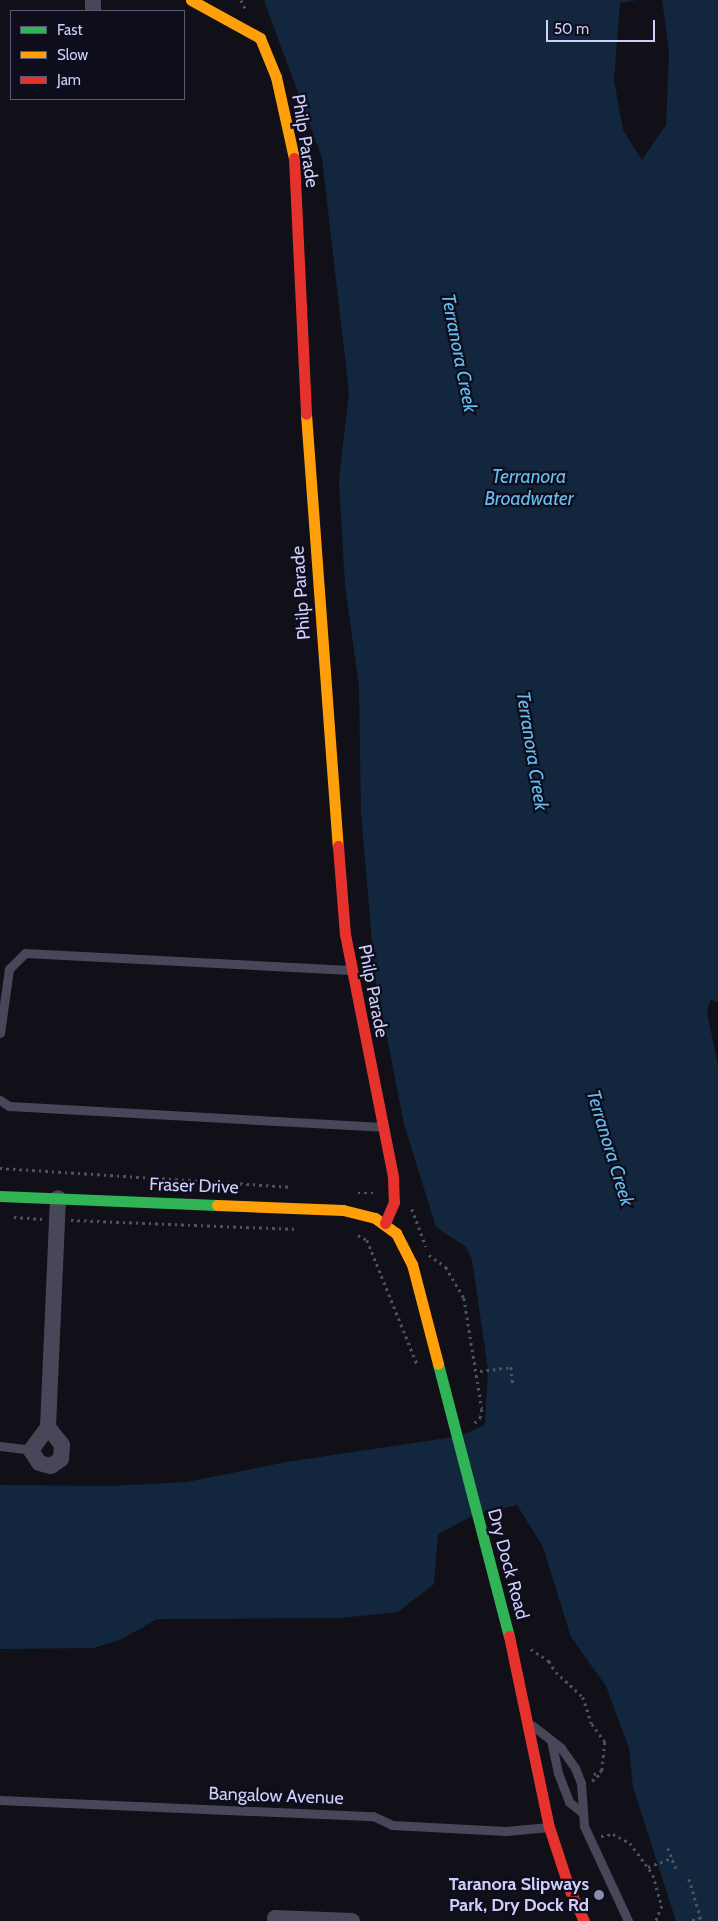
<!DOCTYPE html>
<style>
body{margin:0}
#map{position:relative;width:718px;height:1921px;overflow:hidden;background:#111018;font-family:Cabin,sans-serif}
div>[style]{position:absolute}
.water>*{inset:0;background:#12273d}
.path>*{height:2.5px;margin-top:-1.25px;transform-origin:0;background:repeating-linear-gradient(90deg,#48565f 0 2.5px,transparent 0 6.5px)}
.lane>*{height:9px;margin:-4.5px;padding:0 4.5px;transform-origin:4.5px;border-radius:4.5px;background:#474759}
.street>*{height:16px;margin:-8px;padding:0 8px;transform-origin:8px;border-radius:8px;background:#474759}
.fast>*{height:11px;margin:-5.5px;padding:0 5.5px;transform-origin:5.5px;border-radius:5.5px;background:#30b455}
.slow>*{height:11px;margin:-5.5px;padding:0 5.5px;transform-origin:5.5px;border-radius:5.5px;background:#ff9f0a}
.jam>*{height:11px;margin:-5.5px;padding:0 5.5px;transform-origin:5.5px;border-radius:5.5px;background:#e5322d}
.dots>*{width:14px;height:14px;translate:-50% -50%;box-sizing:border-box;border:2px solid #0e0d1c;border-radius:50%}
span{translate:-50% -50%;white-space:nowrap;text-align:center;line-height:1.15;-webkit-text-stroke:4.5px #0e0d1c;paint-order:stroke}
.street-label{font-size:18px;color:#cecefa}
.poi-label{font-size:18px;color:#cecefa;font-weight:700}
.right{translate:-100% -50%;text-align:right}
.water-label{font-size:19px;color:#65bef0;font-style:italic}
.legend{position:absolute;left:10px;top:10px;width:175px;height:90px;box-sizing:border-box;background:#0e0d1c;border:1px solid #5b5a75;margin:0;padding:6px 9px;list-style:none;font-size:15px;color:#cecefa}
.legend li{display:flex;align-items:center;gap:10px;height:25px}
.legend b{width:25px;border:1px solid #5b5a75}
.scale{position:absolute;left:546px;top:20px;width:109px;height:22px;box-sizing:border-box;border:2px solid #cecefa;border-top:0;padding-left:6px;font-size:15px;line-height:18px;white-space:nowrap;color:#cecefa;-webkit-text-stroke:4px #0e0d1c;paint-order:stroke}
</style>
<div id="map">
<div class="water">
<i style="clip-path:polygon(264px 0,637px 0,620px 3px,614px 80px,623px 130px,642px 160px,666px 125px,669px 52px,662px 0,718px 0,718px 1002px,710px 1000px,707px 1012px,718px 1065px,718px 1921px,676px 1921px,633px 1787px,629px 1748px,606px 1686px,571px 1637px,543px 1547px,517px 1505px,476px 1514px,438px 1534px,434px 1584px,398px 1612px,340px 1618px,157px 1619px,122px 1639px,94px 1648px,0 1649px,0 1485px,112px 1486px,187px 1482px,287px 1462px,460px 1436px,485px 1425px,488px 1369px,472px 1260px,466px 1247px,436px 1227px,404px 1124px,375px 976px,361px 813px,359px 686px,345px 586px,339px 480px,349px 393px,322px 158px)"></i>
</div>
<div class="path">
<i style="left:241px;top:0;width:9px;rotate:63deg"></i>
<i style="left:0;top:1168px;width:291px;rotate:3.7deg"></i>
<i style="left:358px;top:1193px;width:17px"></i>
<i style="left:412px;top:1209px;width:40px;rotate:69.8deg"></i>
<i style="left:14px;top:1217px;width:29px;rotate:4deg"></i>
<i style="left:71px;top:1220px;width:227px;rotate:2.3deg"></i>
<i style="left:358px;top:1235px;width:10px;rotate:29deg"></i>
<i style="left:367px;top:1240px;width:134px;rotate:68deg"></i>
<i style="left:429px;top:1255px;width:21px;rotate:35deg"></i>
<i style="left:446px;top:1267px;width:36px;rotate:60deg"></i>
<i style="left:464px;top:1298px;width:112px;rotate:80.8deg"></i>
<i style="left:482px;top:1409px;width:8px;rotate:97deg"></i>
<i style="left:481px;top:1417px;width:11px;rotate:135deg"></i>
<i style="left:480px;top:1371px;width:31px;rotate:-7deg"></i>
<i style="left:511px;top:1367px;width:20px;rotate:84deg"></i>
<i style="left:531px;top:1649px;width:22px;rotate:34deg"></i>
<i style="left:549px;top:1661px;width:13px;rotate:58deg"></i>
<i style="left:556px;top:1672px;width:37px;rotate:43deg"></i>
<i style="left:583px;top:1697px;width:28px;rotate:72deg"></i>
<i style="left:592px;top:1724px;width:22px;rotate:54deg"></i>
<i style="left:605px;top:1742px;width:29px;rotate:96deg"></i>
<i style="left:602px;top:1771px;width:12px;rotate:156deg"></i>
<i style="left:592px;top:1781px;width:12px;rotate:-42deg"></i>
<i style="left:601px;top:1836px;width:12px;rotate:-9deg"></i>
<i style="left:613px;top:1834px;width:19px;rotate:28deg"></i>
<i style="left:630px;top:1843px;width:39px;rotate:54deg"></i>
<i style="left:653px;top:1875px;width:32px;rotate:74deg"></i>
<i style="left:662px;top:1906px;width:16px;rotate:112deg"></i>
<i style="left:668px;top:1848px;width:22px;rotate:69deg"></i>
<i style="left:648px;top:1867px;width:26px;rotate:-21deg"></i>
<i style="left:689px;top:1879px;width:41px;rotate:72.9deg"></i>
<i style="left:701px;top:1918px;width:10px;rotate:163deg"></i>
</div>
<div class="lane">
<i style="left:0;top:1033px;width:65px;rotate:-82deg"></i>
<i style="left:9px;top:969px;width:23px;rotate:-45deg"></i>
<i style="left:25px;top:953px;width:325px;rotate:3deg"></i>
<i style="left:0;top:1100px;width:11px;rotate:34deg"></i>
<i style="left:9px;top:1106px;width:374px;rotate:3.2deg"></i>
<i style="left:0;top:1446px;width:31px;rotate:7deg"></i>
<i style="left:533px;top:1726px;width:36px;rotate:38deg"></i>
<i style="left:561px;top:1748px;width:24px;rotate:55deg"></i>
<i style="left:575px;top:1768px;width:16px;rotate:68deg"></i>
<i style="left:581px;top:1783px;width:43px;rotate:86deg"></i>
<i style="left:584px;top:1826px;width:105px;rotate:65.1deg"></i>
<i style="left:551px;top:1740px;width:34px;rotate:78deg"></i>
<i style="left:558px;top:1773px;width:31px;rotate:69deg"></i>
<i style="left:569px;top:1802px;width:16px;rotate:38deg"></i>
<i style="left:0;top:1800px;width:373px;rotate:2.5deg"></i>
<i style="left:373px;top:1816px;width:21px;rotate:25deg"></i>
<i style="left:392px;top:1825px;width:114px;rotate:3deg"></i>
<i style="left:506px;top:1831px;width:43px;rotate:-5.3deg"></i>
</div>
<div class="street">
<i style="left:93px;top:11px;width:11px;rotate:-90deg"></i>
<i style="left:48px;top:1427px;width:29px;rotate:126deg"></i>
<i style="left:31px;top:1450px;width:15px;rotate:58deg"></i>
<i style="left:39px;top:1463px;width:12px;rotate:14deg"></i>
<i style="left:51px;top:1466px;width:12px;rotate:-35deg"></i>
<i style="left:61px;top:1459px;width:14px;rotate:-86deg"></i>
<i style="left:62px;top:1445px;width:23px;rotate:-128deg"></i>
<i style="left:48px;top:1427px;width:229px;rotate:-87.5deg"></i>
<i style="left:275px;top:1918px;width:77px;rotate:2.2deg"></i>
</div>
<div class="fast">
<i style="left:0;top:1196px;width:217px;rotate:2.4deg"></i>
<i style="left:438px;top:1364px;width:281px;rotate:75.4deg"></i>
</div>
<div class="slow">
<i style="left:191px;top:0;width:79px;rotate:28.8deg"></i>
<i style="left:260px;top:38px;width:42px;rotate:67.7deg"></i>
<i style="left:276px;top:77px;width:83px;rotate:77.5deg"></i>
<i style="left:306px;top:414px;width:433px;rotate:85.8deg"></i>
<i style="left:217px;top:1205px;width:126px;rotate:2.3deg"></i>
<i style="left:343px;top:1210px;width:33px;rotate:14deg"></i>
<i style="left:375px;top:1218px;width:26px;rotate:36deg"></i>
<i style="left:396px;top:1233px;width:35px;rotate:63deg"></i>
<i style="left:412px;top:1264px;width:103px;rotate:75.4deg"></i>
</div>
<div class="jam">
<i style="left:294px;top:158px;width:256px;rotate:87.3deg"></i>
<i style="left:338px;top:846px;width:88px;rotate:85.5deg"></i>
<i style="left:345px;top:934px;width:248px;rotate:78.8deg"></i>
<i style="left:393px;top:1177px;width:25px;rotate:88deg"></i>
<i style="left:394px;top:1202px;width:23px;rotate:113deg"></i>
<i style="left:509px;top:1636px;width:195px;rotate:78.2deg"></i>
<i style="left:549px;top:1827px;width:67px;rotate:71.8deg"></i>
<i style="left:570px;top:1891px;width:33px;rotate:65deg"></i>
</div>
<div class="dots">
<i style="left:599px;top:1895px;background:#8c8cab"></i>
</div>
<div class="street-label">
<span style="left:305px;top:141px;rotate:81deg">Philp Parade</span>
<span style="left:301px;top:593px;rotate:-94deg">Philp Parade</span>
<span style="left:373px;top:991px;rotate:79deg">Philp Parade</span>
<span style="left:194px;top:1186px;rotate:2deg">Fraser Drive</span>
<span style="left:508px;top:1564px;rotate:75deg">Dry Dock Road</span>
<span style="left:276px;top:1796px;rotate:2deg">Bangalow Avenue</span>
</div>
<div class="poi-label">
<span class="right" style="left:589px;top:1895px">Taranora Slipways<br>Park, Dry Dock Rd</span>
</div>
<div class="water-label">
<span style="left:459px;top:353px;rotate:79deg">Terranora Creek</span>
<span style="left:529px;top:488px">Terranora<br>Broadwater</span>
<span style="left:532px;top:751px;rotate:81deg">Terranora Creek</span>
<span style="left:610px;top:1148px;rotate:73deg">Terranora Creek</span>
</div>
<ul class="legend">
<li><b style="height:6px;background:#30b455"></b>Fast</li>
<li><b style="height:6px;background:#ff9f0a"></b>Slow</li>
<li><b style="height:6px;background:#e5322d"></b>Jam</li>
</ul>
<div class="scale">50 m</div>
</div>
